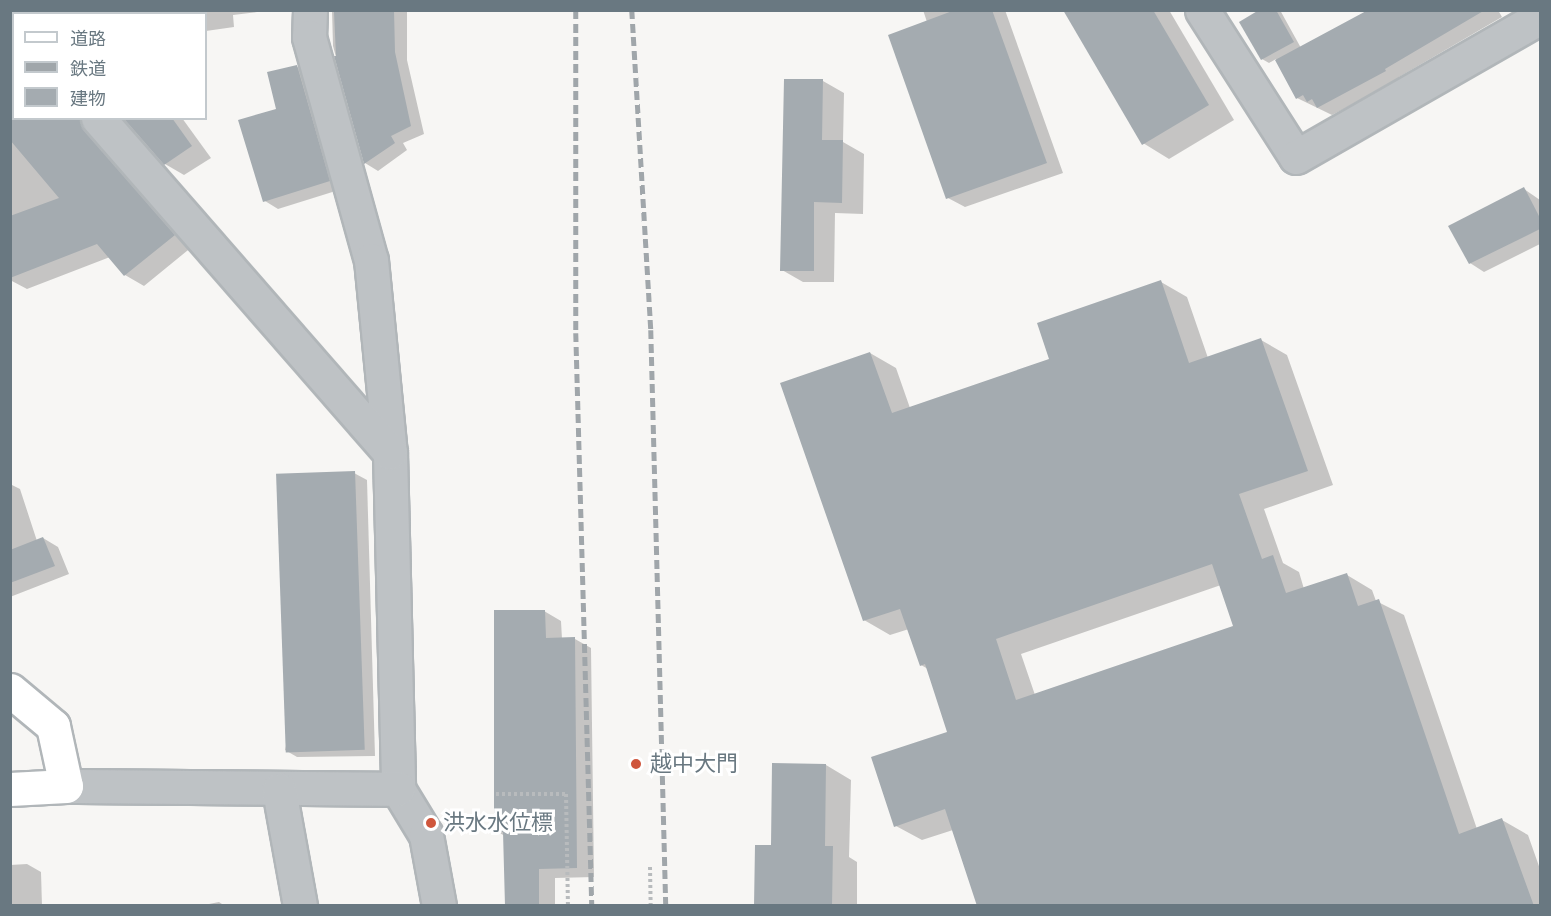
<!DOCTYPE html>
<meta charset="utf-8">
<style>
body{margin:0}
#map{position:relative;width:1551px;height:916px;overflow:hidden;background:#f7f6f4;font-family:Cabin,"Noto Sans JP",sans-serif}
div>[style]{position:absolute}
.shadow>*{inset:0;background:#0003}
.building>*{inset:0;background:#a4abb0;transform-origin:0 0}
.path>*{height:4px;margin-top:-2px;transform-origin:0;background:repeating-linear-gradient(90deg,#b8bbbd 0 3px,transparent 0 6px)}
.roads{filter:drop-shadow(2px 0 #b1b6b9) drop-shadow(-2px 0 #b1b6b9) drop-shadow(0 2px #b1b6b9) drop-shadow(0 -2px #b1b6b9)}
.minor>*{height:33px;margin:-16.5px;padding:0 16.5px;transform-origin:16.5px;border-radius:16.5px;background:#bec2c5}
.secondary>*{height:33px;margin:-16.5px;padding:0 16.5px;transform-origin:16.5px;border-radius:16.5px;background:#fff}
.rail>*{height:4.5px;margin-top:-2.25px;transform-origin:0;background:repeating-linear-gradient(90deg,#a0a6aa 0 9px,transparent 0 13.5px)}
.dots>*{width:16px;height:16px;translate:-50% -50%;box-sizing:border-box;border:3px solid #fff;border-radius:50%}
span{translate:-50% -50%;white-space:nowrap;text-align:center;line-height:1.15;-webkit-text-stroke:6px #fff;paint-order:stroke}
.poi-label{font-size:22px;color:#697881}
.left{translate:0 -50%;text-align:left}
.frame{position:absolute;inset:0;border:12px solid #697881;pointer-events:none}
.legend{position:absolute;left:12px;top:12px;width:195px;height:108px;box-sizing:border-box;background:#fff;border:2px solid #c3c9cd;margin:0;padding:8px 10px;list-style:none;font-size:18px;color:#697881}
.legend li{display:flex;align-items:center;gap:12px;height:30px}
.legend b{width:30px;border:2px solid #c3c9cd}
</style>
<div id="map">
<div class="shadow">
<i style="clip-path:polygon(61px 10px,257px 10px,257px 12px,233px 15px,234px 27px,206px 31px,206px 14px,61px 14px)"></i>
<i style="clip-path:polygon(332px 10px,407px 10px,407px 60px,424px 134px,403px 143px,407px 150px,378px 171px,365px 163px,333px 46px)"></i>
<i style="clip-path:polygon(923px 10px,1005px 10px,1063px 173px,965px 207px,948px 198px,927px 22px)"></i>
<i style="clip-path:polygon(1064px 10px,1169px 10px,1234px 120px,1169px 159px,1143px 143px)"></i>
<i style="clip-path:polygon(1262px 10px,1280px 10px,1301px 48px,1391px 10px,1498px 10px,1502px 17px,1399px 77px,1400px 80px,1332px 115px,1297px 98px,1276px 59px,1269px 63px,1262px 59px)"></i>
<i style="clip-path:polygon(297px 67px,310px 74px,342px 189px,278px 209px,265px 201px,278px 110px)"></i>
<i style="clip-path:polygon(785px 80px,823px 81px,844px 93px,843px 142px,864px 154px,863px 214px,835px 213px,834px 282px,803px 282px,782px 270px)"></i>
<i style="clip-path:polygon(14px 102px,14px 118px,103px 118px,193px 246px,144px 286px,125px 275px,110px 257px,27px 289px,10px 280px,10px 105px)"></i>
<i style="clip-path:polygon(123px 118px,182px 118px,211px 158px,184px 175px,165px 164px)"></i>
<i style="clip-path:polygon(1524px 189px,1540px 200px,1540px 244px,1484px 272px,1470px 263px)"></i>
<i style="clip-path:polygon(evenodd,1161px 282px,1187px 297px,1208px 358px,1261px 340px,1287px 355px,1333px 485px,1264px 509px,1283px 563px,1299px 572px,1304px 589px,1347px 575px,1372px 590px,1376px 601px,1404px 615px,1477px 829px,1502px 820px,1528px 835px,1540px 869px,1540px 906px,979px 906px,953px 830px,922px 840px,896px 826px,949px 733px,928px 669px,921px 665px,909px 629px,890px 635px,864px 620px,870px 353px,896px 368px,910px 408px,1051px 360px,1161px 282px,1221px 585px,1235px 627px,1035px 695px,1021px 654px,1221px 585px)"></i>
<i style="clip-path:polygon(354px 473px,367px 480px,375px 756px,297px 757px,285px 750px)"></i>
<i style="clip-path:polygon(10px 484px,20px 489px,37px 541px,43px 538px,58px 547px,69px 574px,10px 597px)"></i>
<i style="clip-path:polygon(544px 611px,561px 621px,562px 639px,575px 639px,591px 648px,594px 877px,555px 878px,555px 906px,507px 906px,505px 836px,496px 831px)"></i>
<i style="clip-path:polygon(826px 765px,851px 780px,849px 857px,857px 862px,857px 906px,756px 906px,772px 847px)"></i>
<i style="clip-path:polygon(27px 864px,41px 872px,42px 906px,10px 906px,10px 865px)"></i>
<i style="clip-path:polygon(219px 902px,225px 906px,199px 906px)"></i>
</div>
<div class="building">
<i style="clip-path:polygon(394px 10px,395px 52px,411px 126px,391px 136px,395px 143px,364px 164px,334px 56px,336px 56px,334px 12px)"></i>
<i style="clip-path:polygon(955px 10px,992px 10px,1047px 163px,946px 199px,888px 35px)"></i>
<i style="clip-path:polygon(1063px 10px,1153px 10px,1209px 105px,1142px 145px)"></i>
<i style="clip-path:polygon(1259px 10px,1276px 10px,1294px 42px,1261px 60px,1239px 22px)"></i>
<i style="clip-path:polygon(1368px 10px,1485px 10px,1385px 69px,1386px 71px,1317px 108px,1312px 99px,1307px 102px,1303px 95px,1296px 99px,1275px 60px)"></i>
<i style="clip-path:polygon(297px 65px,330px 181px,263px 202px,238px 120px,276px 109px,267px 72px)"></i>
<i style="clip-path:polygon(784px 79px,823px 79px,822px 140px,843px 140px,842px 203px,814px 202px,814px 271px,780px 271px)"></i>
<i style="clip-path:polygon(10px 118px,80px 118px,84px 130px,175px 235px,124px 276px,97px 244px,10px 278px,10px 216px,59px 198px,10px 140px)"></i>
<i style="clip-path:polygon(123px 118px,172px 118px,192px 146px,164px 165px)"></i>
<i style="clip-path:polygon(1524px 187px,1540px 218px,1540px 229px,1469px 264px,1448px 226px)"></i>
<i style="clip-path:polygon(evenodd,1161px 280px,1189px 363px,1261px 338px,1308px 471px,1239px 494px,1262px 559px,1273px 555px,1286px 593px,1347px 573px,1358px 606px,1379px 599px,1459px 834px,1502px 818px,1534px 906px,977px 906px,945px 809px,894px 827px,871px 757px,947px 732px,925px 664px,920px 666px,900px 609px,863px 621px,780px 383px,870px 352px,892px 413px,1049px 359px,1037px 323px,1161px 280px,1212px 564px,1233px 626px,1016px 700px,996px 639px,1212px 564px)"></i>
<i style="left:355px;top:471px;width:279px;height:79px;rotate:88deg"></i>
<i style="clip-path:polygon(43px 537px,55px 566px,10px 583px,10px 550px)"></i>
<i style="clip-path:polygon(494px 610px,545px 610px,546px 638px,575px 637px,577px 868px,539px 869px,539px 906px,505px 906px,503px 832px,494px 832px)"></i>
<i style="clip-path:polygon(772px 763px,826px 764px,825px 846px,833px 846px,832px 906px,754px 906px,755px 845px,771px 845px)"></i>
</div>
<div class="path">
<i style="left:496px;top:794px;width:70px"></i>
<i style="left:566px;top:794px;width:112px;rotate:89deg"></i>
<i style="left:650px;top:867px;width:39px;rotate:89deg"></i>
</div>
<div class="roads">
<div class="minor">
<i style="left:26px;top:10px;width:4px;rotate:76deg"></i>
<i style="left:310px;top:10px;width:27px;rotate:92deg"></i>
<i style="left:309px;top:37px;width:231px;rotate:74.5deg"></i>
<i style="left:371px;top:260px;width:194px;rotate:84.4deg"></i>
<i style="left:390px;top:453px;width:336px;rotate:88.6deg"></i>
<i style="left:398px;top:789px;width:54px;rotate:58.7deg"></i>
<i style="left:426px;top:835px;width:72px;rotate:79.6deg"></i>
<i style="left:1202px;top:10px;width:174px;rotate:57.4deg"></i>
<i style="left:1296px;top:157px;width:281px;rotate:-29.8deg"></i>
<i style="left:98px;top:118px;width:444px;rotate:48.9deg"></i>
<i style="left:66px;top:786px;width:332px;rotate:0.5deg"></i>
<i style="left:279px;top:790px;width:118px;rotate:79.7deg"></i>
</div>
<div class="secondary">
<i style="left:10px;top:690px;width:56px;rotate:39.9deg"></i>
<i style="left:53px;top:726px;width:61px;rotate:77.8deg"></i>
<i style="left:66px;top:786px;width:56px;rotate:176.9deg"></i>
</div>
</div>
<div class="rail">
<i style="left:576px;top:10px;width:323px;rotate:90deg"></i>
<i style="left:576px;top:333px;width:573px;rotate:88.4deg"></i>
<i style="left:632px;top:10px;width:321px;rotate:86.6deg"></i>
<i style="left:651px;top:330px;width:576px;rotate:88.51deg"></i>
</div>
<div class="dots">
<i style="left:636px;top:764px;background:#cf563c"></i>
<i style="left:431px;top:823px;background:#cf563c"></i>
</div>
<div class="poi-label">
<span class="left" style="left:650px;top:764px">越中大門</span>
<span class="left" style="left:443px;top:823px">洪水水位標</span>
</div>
<div class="frame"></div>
<ul class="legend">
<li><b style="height:8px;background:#fff"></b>道路</li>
<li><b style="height:8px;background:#a0a6aa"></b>鉄道</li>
<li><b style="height:16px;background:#a4abb0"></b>建物</li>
</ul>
</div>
